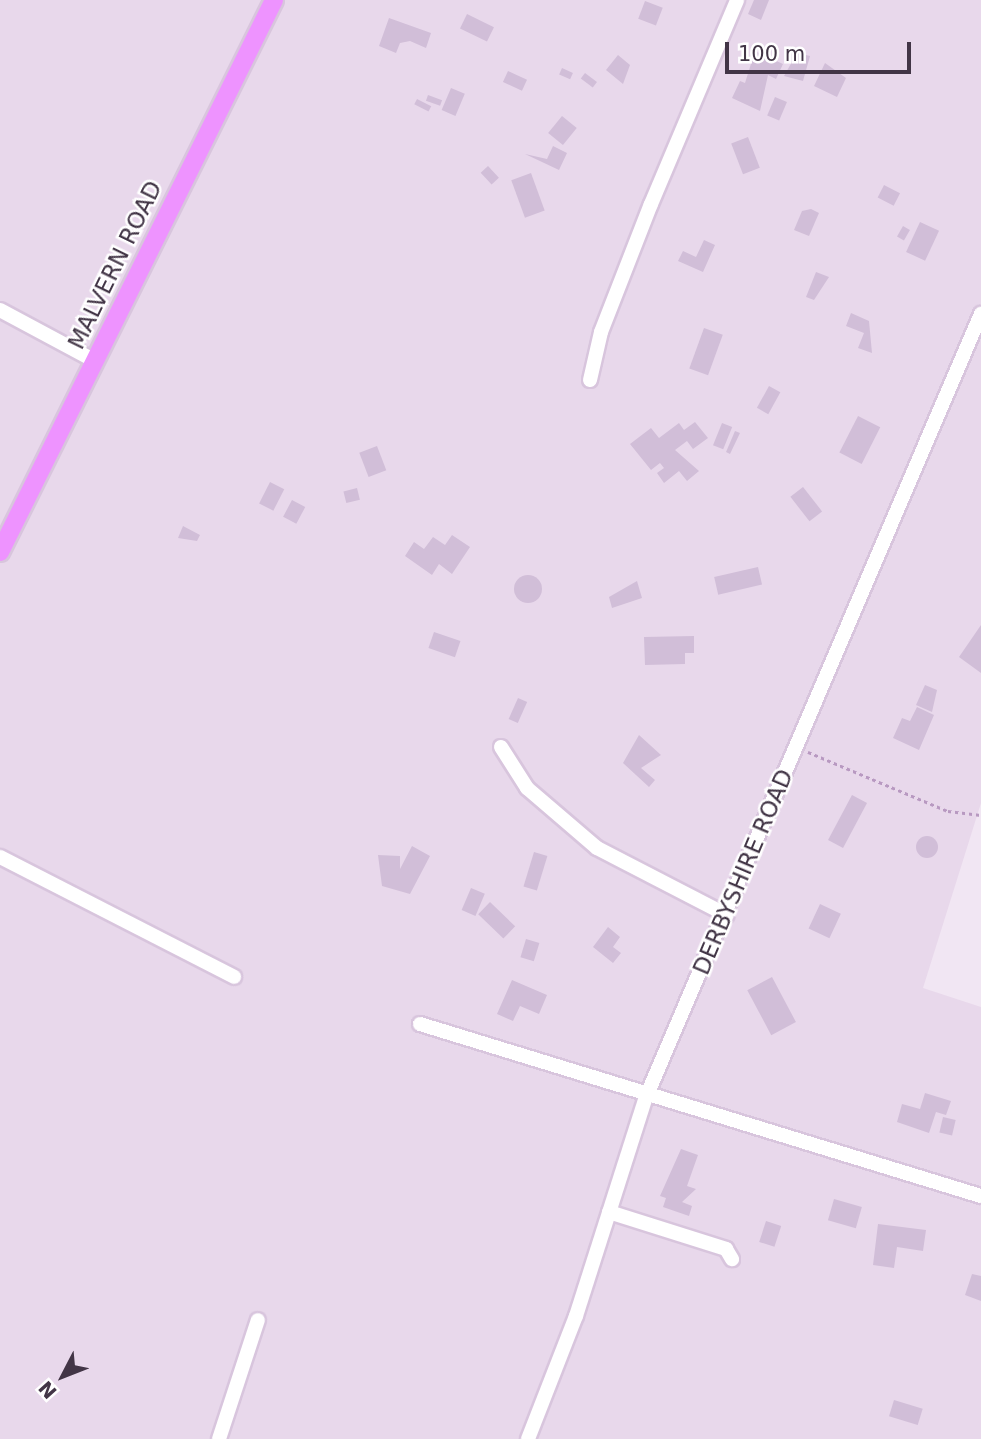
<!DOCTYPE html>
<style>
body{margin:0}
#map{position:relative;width:981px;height:1439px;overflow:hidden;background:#f1e6f3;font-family:"DejaVu Sans",sans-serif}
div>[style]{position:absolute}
.residential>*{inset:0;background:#e8d8eb}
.building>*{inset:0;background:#d1bed8;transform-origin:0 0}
.round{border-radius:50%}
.path>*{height:2.5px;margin-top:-1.25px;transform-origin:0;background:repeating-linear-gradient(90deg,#b899c1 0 3.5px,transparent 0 7px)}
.roads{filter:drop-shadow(2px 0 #d8c5dd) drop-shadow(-2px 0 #d8c5dd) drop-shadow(0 2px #d8c5dd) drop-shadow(0 -2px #d8c5dd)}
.minor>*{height:14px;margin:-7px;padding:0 7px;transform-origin:7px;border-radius:7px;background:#fff}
.major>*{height:18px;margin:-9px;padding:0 9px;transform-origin:9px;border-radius:9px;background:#ee93ff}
span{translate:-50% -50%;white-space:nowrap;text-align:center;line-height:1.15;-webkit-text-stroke:5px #fff;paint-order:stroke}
.street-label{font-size:23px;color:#423546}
.north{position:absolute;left:28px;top:1341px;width:70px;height:70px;-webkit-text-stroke:5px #fff;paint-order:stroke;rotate:228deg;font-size:19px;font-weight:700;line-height:28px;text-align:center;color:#423546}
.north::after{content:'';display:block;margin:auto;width:24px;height:32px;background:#423546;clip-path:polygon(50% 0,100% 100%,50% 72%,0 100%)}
.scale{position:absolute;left:725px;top:42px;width:186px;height:32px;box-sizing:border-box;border:4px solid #423546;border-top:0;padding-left:9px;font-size:21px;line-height:24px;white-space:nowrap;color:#423546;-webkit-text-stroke:5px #fff;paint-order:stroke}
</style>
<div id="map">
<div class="residential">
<i style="clip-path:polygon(0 0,981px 0,981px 803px,923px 988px,981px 1007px,981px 1439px,0 1439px)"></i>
</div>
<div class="building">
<i style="clip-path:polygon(754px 0,769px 0,761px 20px,748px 14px)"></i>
<i style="left:645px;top:1px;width:19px;height:19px;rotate:21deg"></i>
<i style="left:467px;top:14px;width:30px;height:16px;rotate:26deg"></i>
<i style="clip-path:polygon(389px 18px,431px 33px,426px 48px,410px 41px,400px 43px,396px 53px,379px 46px)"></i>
<i style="clip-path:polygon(755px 51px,783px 64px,776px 79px,768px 75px,760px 111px,732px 98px,740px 81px,745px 83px)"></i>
<i style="clip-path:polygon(797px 53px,810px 56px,803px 81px,784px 76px)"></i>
<i style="clip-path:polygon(618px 55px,630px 65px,623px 84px,606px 70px)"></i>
<i style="clip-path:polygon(825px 63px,846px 78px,837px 97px,814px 86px)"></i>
<i style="left:562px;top:68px;width:12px;height:7px;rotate:24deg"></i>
<i style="left:508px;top:71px;width:21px;height:12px;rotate:25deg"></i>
<i style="left:585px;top:73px;width:15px;height:7px;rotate:37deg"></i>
<i style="left:451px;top:88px;width:15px;height:24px;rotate:23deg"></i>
<i style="left:428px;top:95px;width:15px;height:6px;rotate:20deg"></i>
<i style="left:775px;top:97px;width:13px;height:20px;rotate:23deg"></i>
<i style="left:417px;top:99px;width:16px;height:6px;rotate:27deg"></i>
<i style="left:562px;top:116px;width:19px;height:22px;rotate:39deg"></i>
<i style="left:748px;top:137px;width:33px;height:18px;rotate:69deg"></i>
<i style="clip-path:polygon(553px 146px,567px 153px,559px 170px,525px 154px,547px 159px)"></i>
<i style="left:488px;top:166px;width:16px;height:10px;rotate:47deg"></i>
<i style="left:531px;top:173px;width:40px;height:21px;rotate:70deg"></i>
<i style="left:884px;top:185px;width:18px;height:14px;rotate:27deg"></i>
<i style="clip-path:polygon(811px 209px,819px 213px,809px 236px,794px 230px,802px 211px)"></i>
<i style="left:920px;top:222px;width:21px;height:33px;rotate:25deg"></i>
<i style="left:903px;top:226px;width:8px;height:12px;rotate:30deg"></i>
<i style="clip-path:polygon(704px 240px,715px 245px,703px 272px,678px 261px,683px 251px,696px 257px)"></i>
<i style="clip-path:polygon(816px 272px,829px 277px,814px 300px,806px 297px)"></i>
<i style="clip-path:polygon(851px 313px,869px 321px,872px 353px,858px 348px,864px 333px,846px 326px)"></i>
<i style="left:704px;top:328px;width:20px;height:43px;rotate:20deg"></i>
<i style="left:769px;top:386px;width:13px;height:25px;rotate:29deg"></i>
<i style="left:858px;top:416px;width:25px;height:41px;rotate:27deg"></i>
<i style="clip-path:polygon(695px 422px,708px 438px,693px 449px,687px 441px,675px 450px,699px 471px,687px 481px,679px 471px,664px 483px,657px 473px,664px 468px,660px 463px,651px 470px,630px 444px,651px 428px,659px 438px,679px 423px,684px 430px)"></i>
<i style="left:722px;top:423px;width:11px;height:24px;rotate:22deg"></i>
<i style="clip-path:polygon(735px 431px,740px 433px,730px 454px,726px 452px)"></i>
<i style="left:377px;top:446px;width:26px;height:19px;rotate:69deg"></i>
<i style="left:270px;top:482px;width:16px;height:24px;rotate:27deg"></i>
<i style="left:803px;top:487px;width:31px;height:16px;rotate:52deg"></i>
<i style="left:357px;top:488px;width:12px;height:14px;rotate:76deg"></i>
<i style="left:292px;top:500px;width:15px;height:19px;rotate:28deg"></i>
<i style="clip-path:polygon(183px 526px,200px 535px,197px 541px,178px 538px)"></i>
<i style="clip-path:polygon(452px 535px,470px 547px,452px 574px,439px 564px,432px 575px,405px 556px,414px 542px,424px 549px,433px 537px,445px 545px)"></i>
<i style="left:758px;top:567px;width:18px;height:45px;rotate:77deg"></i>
<i class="round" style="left:514px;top:575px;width:28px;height:28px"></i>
<i style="clip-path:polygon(637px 581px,642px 598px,612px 608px,609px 597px)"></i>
<i style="clip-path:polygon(981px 625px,981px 673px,959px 657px)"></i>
<i style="left:434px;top:632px;width:28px;height:17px;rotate:19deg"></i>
<i style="clip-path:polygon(694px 636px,694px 653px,685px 653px,685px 664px,645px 665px,644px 637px)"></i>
<i style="clip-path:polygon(925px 685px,937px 690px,932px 712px,916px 705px)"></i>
<i style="left:518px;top:698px;width:10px;height:23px;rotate:24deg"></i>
<i style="clip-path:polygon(917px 707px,934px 715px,919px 750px,893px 738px,902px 718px,910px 721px)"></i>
<i style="clip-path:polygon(639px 735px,661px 755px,641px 768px,655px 780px,649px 787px,623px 763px)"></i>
<i style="left:852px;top:795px;width:17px;height:51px;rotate:28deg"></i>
<i class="round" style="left:916px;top:836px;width:22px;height:22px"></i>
<i style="clip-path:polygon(412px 846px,430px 856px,410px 894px,382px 886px,378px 855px,400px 856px,400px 869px)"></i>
<i style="left:534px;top:852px;width:14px;height:36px;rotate:17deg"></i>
<i style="left:471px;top:888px;width:15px;height:24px;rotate:23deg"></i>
<i style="left:490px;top:902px;width:35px;height:17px;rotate:44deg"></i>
<i style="left:820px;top:904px;width:23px;height:27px;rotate:25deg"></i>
<i style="clip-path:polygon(608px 927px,620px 937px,613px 947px,621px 953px,613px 963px,593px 947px)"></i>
<i style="left:526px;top:939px;width:14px;height:19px;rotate:17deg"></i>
<i style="left:772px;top:977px;width:51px;height:28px;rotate:62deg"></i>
<i style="clip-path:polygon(512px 980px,547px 995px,539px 1014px,520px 1006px,513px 1021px,497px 1014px)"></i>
<i style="clip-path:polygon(925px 1093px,951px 1101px,946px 1115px,936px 1112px,929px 1133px,897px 1122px,902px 1104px,920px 1109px)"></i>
<i style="left:943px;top:1117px;width:13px;height:16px;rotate:13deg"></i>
<i style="clip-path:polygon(681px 1149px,698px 1155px,687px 1186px,696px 1189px,682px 1202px,692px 1206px,689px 1216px,663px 1207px,666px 1198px,660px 1196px)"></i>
<i style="left:834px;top:1199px;width:29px;height:22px;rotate:16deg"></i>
<i style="left:766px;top:1221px;width:16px;height:22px;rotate:18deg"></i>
<i style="clip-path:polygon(878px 1224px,926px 1230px,923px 1251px,897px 1247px,894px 1268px,873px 1265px)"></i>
<i style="clip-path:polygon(972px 1274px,981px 1276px,981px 1301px,965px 1295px)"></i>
<i style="left:894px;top:1400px;width:30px;height:17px;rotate:17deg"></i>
</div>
<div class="path">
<i style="left:808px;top:752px;width:152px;rotate:22.9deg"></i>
<i style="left:948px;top:811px;width:33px;rotate:7deg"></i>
</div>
<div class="roads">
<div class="minor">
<i style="left:0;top:310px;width:108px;rotate:28.2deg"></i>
<i style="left:590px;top:380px;width:49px;rotate:-77.1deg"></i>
<i style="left:601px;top:332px;width:137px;rotate:-68.7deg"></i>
<i style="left:651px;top:204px;width:221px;rotate:-67.1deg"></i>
<i style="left:501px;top:747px;width:49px;rotate:57.6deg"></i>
<i style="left:527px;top:788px;width:92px;rotate:40.6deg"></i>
<i style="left:597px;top:848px;width:146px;rotate:27.3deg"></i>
<i style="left:0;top:857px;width:263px;rotate:27.1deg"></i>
<i style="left:420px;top:1024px;width:587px;rotate:17.05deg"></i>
<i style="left:609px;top:1212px;width:123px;rotate:17.5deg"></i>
<i style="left:726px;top:1249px;width:12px;rotate:59deg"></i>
<i style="left:219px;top:1439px;width:125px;rotate:-71.9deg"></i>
<i style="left:528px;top:1439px;width:132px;rotate:-68.7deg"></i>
<i style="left:576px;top:1316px;width:230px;rotate:-72.3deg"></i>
<i style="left:646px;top:1097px;width:852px;rotate:-66.84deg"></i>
</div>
<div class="major">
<i style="left:0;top:552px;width:616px;rotate:-63.6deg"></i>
</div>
</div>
<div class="street-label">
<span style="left:115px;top:265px;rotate:-64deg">MALVERN ROAD</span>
<span style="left:743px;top:872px;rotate:-67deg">DERBYSHIRE ROAD</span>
</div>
<div class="north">N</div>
<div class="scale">100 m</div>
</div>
